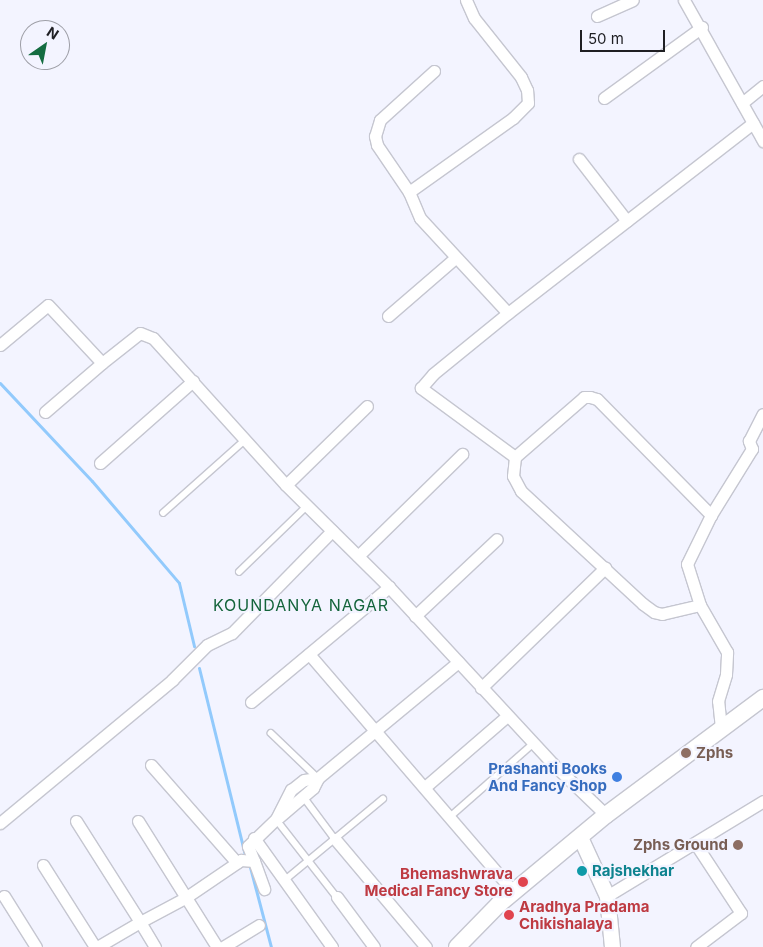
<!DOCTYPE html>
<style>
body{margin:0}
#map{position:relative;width:763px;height:947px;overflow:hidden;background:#f3f4ff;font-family:Inter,sans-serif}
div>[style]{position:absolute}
.stream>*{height:3px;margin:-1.5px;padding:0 1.5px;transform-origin:1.5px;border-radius:1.5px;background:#92cafc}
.roads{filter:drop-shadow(1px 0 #c5c6d0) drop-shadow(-1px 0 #c5c6d0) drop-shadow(0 1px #c5c6d0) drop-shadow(0 -1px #c5c6d0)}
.service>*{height:5.5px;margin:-2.75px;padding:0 2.75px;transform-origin:2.75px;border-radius:2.75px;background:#fff}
.minor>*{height:11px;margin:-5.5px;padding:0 5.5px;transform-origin:5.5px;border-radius:5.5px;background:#fff}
.tertiary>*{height:15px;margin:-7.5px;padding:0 7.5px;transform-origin:7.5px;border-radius:7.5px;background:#fff}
.secondary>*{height:16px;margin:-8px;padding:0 8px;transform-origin:8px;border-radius:8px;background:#fff}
.dots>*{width:14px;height:14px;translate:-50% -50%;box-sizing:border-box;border:2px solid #f3f4ff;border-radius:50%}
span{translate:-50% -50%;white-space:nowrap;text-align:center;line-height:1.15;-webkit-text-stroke:4.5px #f3f4ff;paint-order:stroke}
.education-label{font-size:15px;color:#785e54;font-weight:700}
.left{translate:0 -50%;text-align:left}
.right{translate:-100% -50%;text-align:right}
.shop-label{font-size:15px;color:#366cbe;font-weight:700}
.culture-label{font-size:15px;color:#0d838f;font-weight:700}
.health-label{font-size:15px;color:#be3a42;font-weight:700}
.neighbourhood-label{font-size:16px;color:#14643b;letter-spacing:1px}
.north{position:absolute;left:20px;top:20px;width:50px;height:50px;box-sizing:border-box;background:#f3f4ff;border:1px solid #9e9fa7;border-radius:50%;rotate:33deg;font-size:14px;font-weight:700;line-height:20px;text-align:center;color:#1f1f23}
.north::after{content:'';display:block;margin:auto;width:18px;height:22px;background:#146d41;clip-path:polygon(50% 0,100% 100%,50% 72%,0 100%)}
.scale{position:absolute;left:580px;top:30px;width:85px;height:22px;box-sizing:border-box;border:2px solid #1f1f23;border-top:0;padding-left:6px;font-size:15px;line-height:18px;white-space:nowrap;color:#1f1f23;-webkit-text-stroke:4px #f3f4ff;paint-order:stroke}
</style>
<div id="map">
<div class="stream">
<i style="left:0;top:383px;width:134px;rotate:46.8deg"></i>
<i style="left:92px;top:481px;width:134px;rotate:49.5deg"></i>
<i style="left:179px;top:583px;width:65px;rotate:76.6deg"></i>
<i style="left:199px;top:668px;width:193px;rotate:76.2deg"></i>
<i style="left:250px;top:867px;width:83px;rotate:75.3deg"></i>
</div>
<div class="roads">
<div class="service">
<i style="left:163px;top:513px;width:110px;rotate:-41.7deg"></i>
<i style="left:239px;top:572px;width:95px;rotate:-44.1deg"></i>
<i style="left:271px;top:733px;width:65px;rotate:43.8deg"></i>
<i style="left:303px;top:796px;width:54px;rotate:53.3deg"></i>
<i style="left:451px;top:816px;width:109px;rotate:-41.3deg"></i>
<i style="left:276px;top:819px;width:99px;rotate:52deg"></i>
<i style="left:285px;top:880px;width:127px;rotate:-39.6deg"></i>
</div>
<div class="minor">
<i style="left:684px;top:0;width:162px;rotate:60.7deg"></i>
<i style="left:597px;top:16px;width:39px;rotate:-24deg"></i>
<i style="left:434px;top:71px;width:73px;rotate:137.8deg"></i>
<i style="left:380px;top:120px;width:17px;rotate:107deg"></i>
<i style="left:375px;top:136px;width:9px;rotate:77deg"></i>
<i style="left:377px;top:145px;width:57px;rotate:55.8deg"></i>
<i style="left:409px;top:192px;width:28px;rotate:67deg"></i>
<i style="left:420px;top:218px;width:129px;rotate:47.2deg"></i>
<i style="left:604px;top:98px;width:121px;rotate:-35.9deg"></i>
<i style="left:742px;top:103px;width:27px;rotate:-39deg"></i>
<i style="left:579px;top:159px;width:78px;rotate:52.3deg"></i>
<i style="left:409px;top:192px;width:128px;rotate:-35.4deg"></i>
<i style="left:513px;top:118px;width:21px;rotate:-45deg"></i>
<i style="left:528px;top:103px;width:13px;rotate:-94deg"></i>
<i style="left:527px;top:90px;width:14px;rotate:-115deg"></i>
<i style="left:521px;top:77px;width:75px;rotate:-128.5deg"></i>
<i style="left:474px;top:18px;width:20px;rotate:-114deg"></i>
<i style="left:388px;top:316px;width:87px;rotate:-40.8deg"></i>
<i style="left:0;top:345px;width:62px;rotate:-39.8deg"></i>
<i style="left:48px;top:305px;width:79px;rotate:47deg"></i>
<i style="left:102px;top:363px;width:48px;rotate:-38.3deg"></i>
<i style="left:140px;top:333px;width:14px;rotate:21deg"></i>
<i style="left:153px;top:338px;width:198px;rotate:47.9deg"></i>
<i style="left:286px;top:485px;width:145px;rotate:44.7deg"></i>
<i style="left:389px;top:587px;width:240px;rotate:47.2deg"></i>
<i style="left:552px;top:763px;width:75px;rotate:43.9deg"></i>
<i style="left:45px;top:412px;width:75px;rotate:-40.7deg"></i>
<i style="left:515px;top:457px;width:91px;rotate:-41deg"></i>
<i style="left:584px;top:397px;width:6px"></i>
<i style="left:590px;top:397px;width:7px;rotate:16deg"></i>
<i style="left:597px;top:399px;width:163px;rotate:45.5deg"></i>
<i style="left:100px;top:463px;width:124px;rotate:-41.4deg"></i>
<i style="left:286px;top:485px;width:113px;rotate:-44.3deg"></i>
<i style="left:358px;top:556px;width:146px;rotate:-44.4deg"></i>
<i style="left:700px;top:605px;width:39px;rotate:167deg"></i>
<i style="left:662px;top:614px;width:8px;rotate:-166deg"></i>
<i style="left:654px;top:612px;width:14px;rotate:-144deg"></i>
<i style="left:643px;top:604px;width:166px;rotate:-137.2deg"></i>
<i style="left:521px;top:491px;width:17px;rotate:-118deg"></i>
<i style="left:513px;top:476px;width:19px;rotate:-84deg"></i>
<i style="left:515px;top:457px;width:117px;rotate:-143.7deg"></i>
<i style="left:421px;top:388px;width:18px;rotate:-49deg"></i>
<i style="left:433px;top:374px;width:97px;rotate:-39.1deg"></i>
<i style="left:508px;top:313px;width:310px;rotate:-37.8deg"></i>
<i style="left:415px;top:616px;width:112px;rotate:-43.2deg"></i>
<i style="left:309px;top:654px;width:314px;rotate:49.3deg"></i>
<i style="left:481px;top:688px;width:173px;rotate:-44.1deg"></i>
<i style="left:251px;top:702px;width:180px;rotate:-39.8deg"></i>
<i style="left:721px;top:728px;width:27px;rotate:-96deg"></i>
<i style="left:718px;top:701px;width:28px;rotate:-73deg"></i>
<i style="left:726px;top:674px;width:22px;rotate:-87deg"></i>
<i style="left:727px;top:652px;width:54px;rotate:-119.9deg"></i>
<i style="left:700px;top:605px;width:43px;rotate:-107.6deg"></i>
<i style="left:687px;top:564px;width:55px;rotate:-63.9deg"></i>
<i style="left:711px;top:515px;width:78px;rotate:-58.2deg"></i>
<i style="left:752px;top:449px;width:9px;rotate:-111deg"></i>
<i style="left:749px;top:441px;width:30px;rotate:-63deg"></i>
<i style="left:151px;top:765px;width:130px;rotate:48.7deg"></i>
<i style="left:425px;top:787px;width:108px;rotate:-40.9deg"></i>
<i style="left:279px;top:817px;width:45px;rotate:-40.5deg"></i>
<i style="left:313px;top:788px;width:11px;rotate:-63deg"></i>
<i style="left:76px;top:821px;width:120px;rotate:57.6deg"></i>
<i style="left:140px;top:922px;width:50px;rotate:149.8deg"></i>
<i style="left:138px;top:821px;width:149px;rotate:57.9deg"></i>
<i style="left:0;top:823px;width:224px;rotate:-39.7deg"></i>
<i style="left:172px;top:680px;width:49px;rotate:-45deg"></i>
<i style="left:207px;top:645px;width:28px;rotate:-26deg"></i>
<i style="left:232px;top:633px;width:143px;rotate:-45.6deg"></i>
<i style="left:254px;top:838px;width:134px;rotate:54.4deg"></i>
<i style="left:335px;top:839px;width:141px;rotate:49.9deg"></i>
<i style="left:695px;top:843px;width:84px;rotate:56.7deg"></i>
<i style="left:741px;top:913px;width:56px;rotate:142.9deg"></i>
<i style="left:254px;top:861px;width:30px;rotate:70deg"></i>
<i style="left:43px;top:865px;width:97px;rotate:57.6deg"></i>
<i style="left:4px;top:896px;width:60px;rotate:57.9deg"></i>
<i style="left:607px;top:896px;width:183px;rotate:-31.3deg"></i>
<i style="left:337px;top:897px;width:62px;rotate:53.5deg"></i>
<i style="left:155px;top:947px;width:29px;rotate:-121deg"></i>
<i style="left:140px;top:922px;width:51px;rotate:-28.1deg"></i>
<i style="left:185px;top:898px;width:68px;rotate:-34.2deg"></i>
<i style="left:241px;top:860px;width:13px;rotate:4deg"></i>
<i style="left:254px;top:861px;width:16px;rotate:-112deg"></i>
<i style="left:248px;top:846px;width:39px;rotate:-44deg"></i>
<i style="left:276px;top:819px;width:33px;rotate:-63deg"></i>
<i style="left:291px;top:790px;width:16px;rotate:-38deg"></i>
<i style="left:304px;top:780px;width:14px;rotate:-8deg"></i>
<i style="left:318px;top:778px;width:182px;rotate:-39.6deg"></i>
<i style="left:223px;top:947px;width:42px;rotate:-31.4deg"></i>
</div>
<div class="tertiary">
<i style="left:580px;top:837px;width:65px;rotate:65.4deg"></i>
<i style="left:607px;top:896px;width:51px;rotate:84.4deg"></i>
</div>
<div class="secondary">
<i style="left:457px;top:947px;width:60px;rotate:-45.7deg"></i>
<i style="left:499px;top:904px;width:139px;rotate:-39.8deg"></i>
<i style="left:606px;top:815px;width:196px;rotate:-36.7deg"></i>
</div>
</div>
<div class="dots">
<i style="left:686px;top:753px;background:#8d6e63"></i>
<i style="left:617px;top:777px;background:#3f7fe0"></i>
<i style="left:738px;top:845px;background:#8d6e63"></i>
<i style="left:582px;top:871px;background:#0f9aa8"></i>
<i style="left:523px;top:882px;background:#e0444e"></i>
<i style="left:509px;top:915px;background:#e0444e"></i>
</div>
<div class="education-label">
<span class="left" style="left:696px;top:753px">Zphs</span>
<span class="right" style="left:728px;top:845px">Zphs Ground</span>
</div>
<div class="shop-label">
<span class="right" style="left:607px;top:777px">Prashanti Books<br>And Fancy Shop</span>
</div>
<div class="culture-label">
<span class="left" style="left:592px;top:871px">Rajshekhar</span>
</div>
<div class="health-label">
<span class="right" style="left:513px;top:882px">Bhemashwrava<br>Medical Fancy Store</span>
<span class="left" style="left:519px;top:915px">Aradhya Pradama<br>Chikishalaya</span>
</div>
<div class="neighbourhood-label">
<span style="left:301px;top:605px">KOUNDANYA NAGAR</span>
</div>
<div class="north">N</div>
<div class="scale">50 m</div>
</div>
